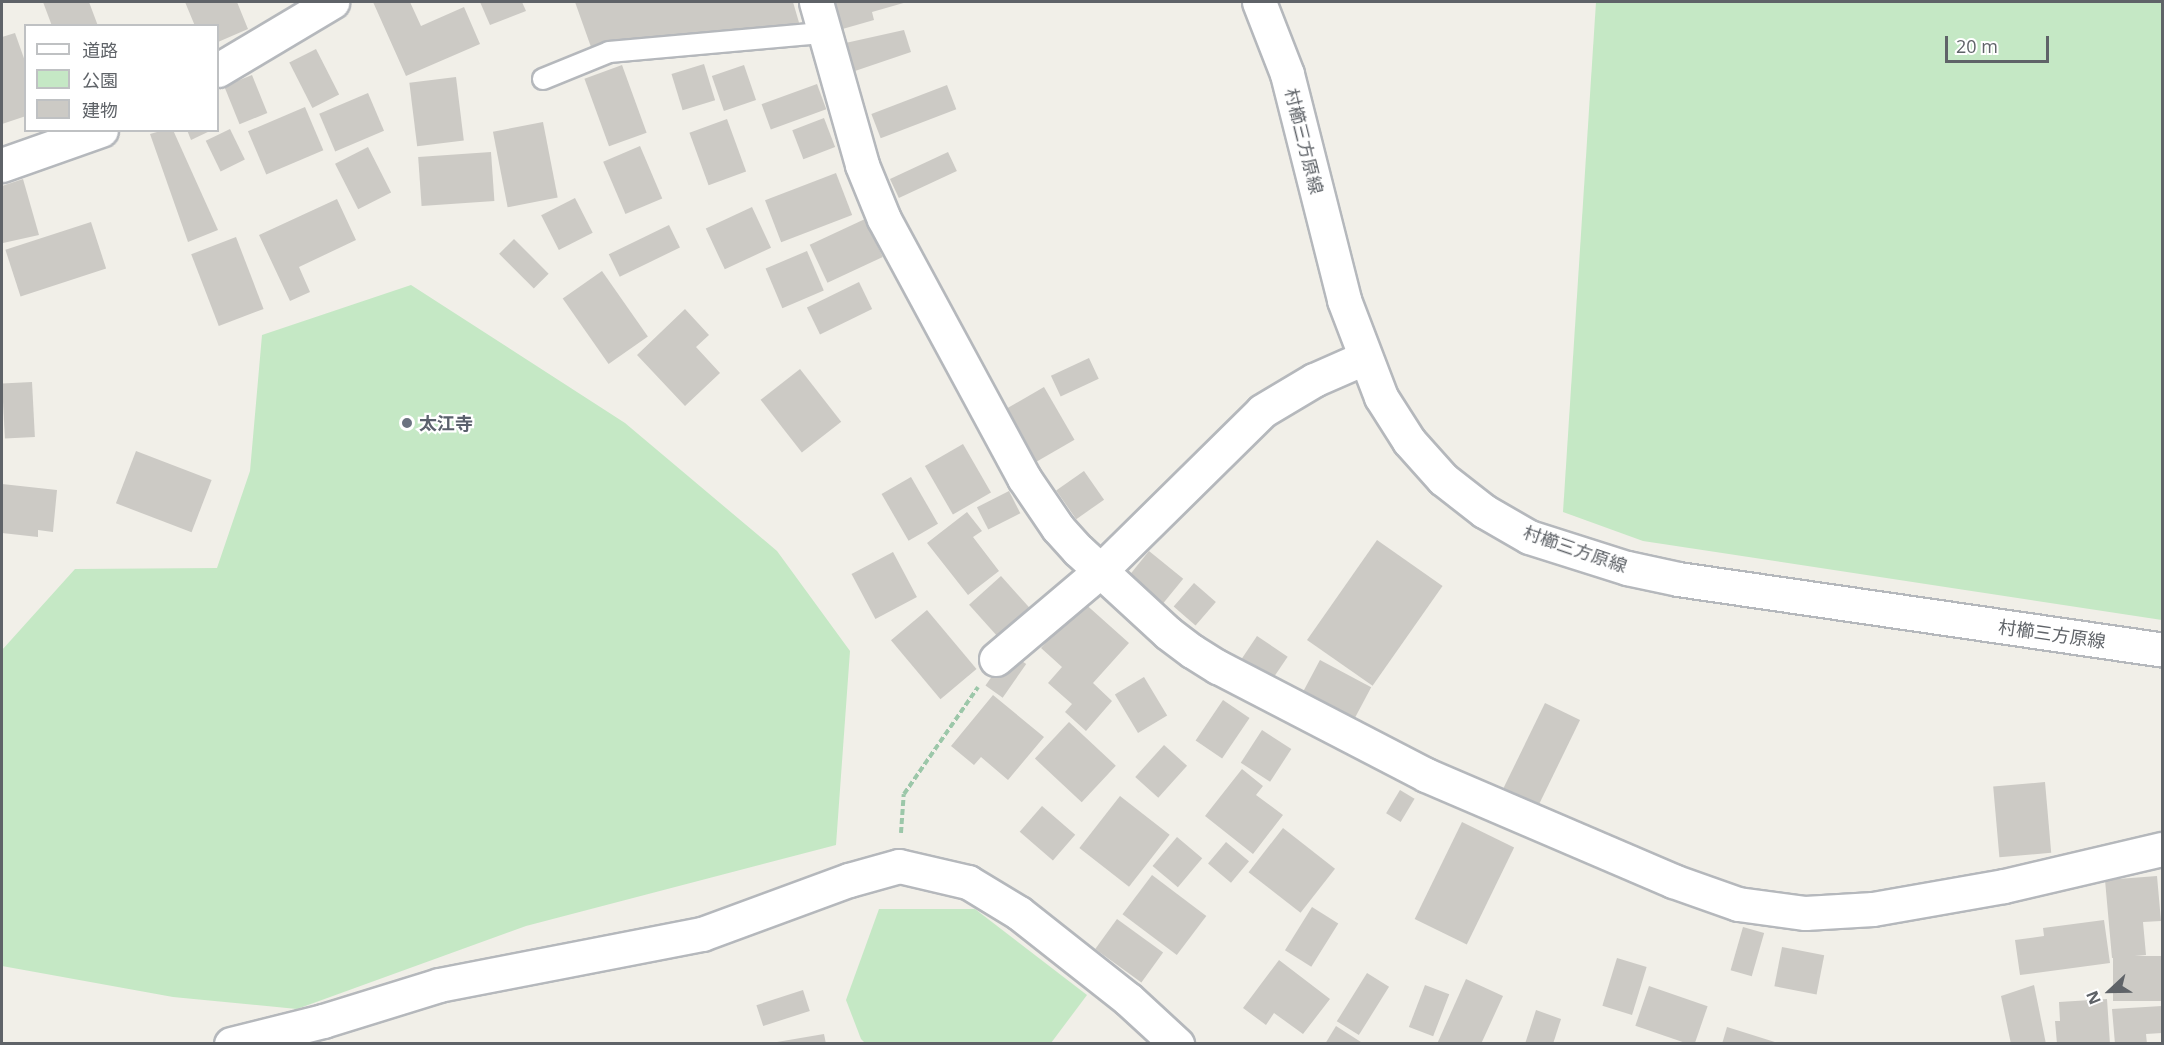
<!DOCTYPE html>
<meta charset="utf-8">
<style>
body{margin:0}
#map{position:relative;width:2164px;height:1045px;overflow:hidden;background:#f1efe8;font-family:"Open Sans","Noto Sans JP",sans-serif}
div>[style]{position:absolute}
.green>*{inset:0;background:#c5e8c5}
.building>*{inset:0;background:#cccac5;transform-origin:0 0}
.path>*{height:4px;margin-top:-2px;transform-origin:0;background:repeating-linear-gradient(90deg,#9cc7a9 0 6px,transparent 0 9px)}
.roads{filter:drop-shadow(2px 0 #b5b8bc) drop-shadow(-2px 0 #b5b8bc) drop-shadow(0 2px #b5b8bc) drop-shadow(0 -2px #b5b8bc)}
.lane>*{height:20px;margin:-10px;padding:0 10px;transform-origin:10px;border-radius:10px;background:#fff}
.street>*{height:33px;margin:-16.5px;padding:0 16.5px;transform-origin:16.5px;border-radius:16.5px;background:#fff}
.secondary>*{height:33px;margin:-16.5px;padding:0 16.5px;transform-origin:16.5px;border-radius:16.5px;background:#fff}
.dots>*{width:16px;height:16px;translate:-50% -50%;box-sizing:border-box;border:3px solid #fff;border-radius:50%}
span{translate:-50% -50%;white-space:nowrap;text-align:center;line-height:1.15;-webkit-text-stroke:4.5px #fff;paint-order:stroke}
.street-label{font-size:18px;color:#5f6368}
.worship-label{font-size:18px;color:#5b616d;font-weight:700}
.left{translate:0 -50%;text-align:left}
.frame{position:absolute;inset:0;border:3px solid #5f6368;pointer-events:none}
.legend{position:absolute;left:24px;top:24px;width:195px;height:108px;box-sizing:border-box;background:#fff;border:2px solid #bfc1c3;margin:0;padding:8px 10px;list-style:none;font-size:18px;color:#5f6368}
.legend li{display:flex;align-items:center;gap:12px;height:30px}
.legend b{width:30px;border:2px solid #bfc1c3}
.north{position:absolute;left:2080px;top:961px;width:60px;height:60px;-webkit-text-stroke:4px #fff;paint-order:stroke;rotate:248deg;font-size:16px;font-weight:700;line-height:24px;text-align:center;color:#5f6368}
.north::after{content:'';display:block;margin:auto;width:21px;height:27px;background:#5f6368;clip-path:polygon(50% 0,100% 100%,50% 72%,0 100%)}
.scale{position:absolute;left:1945px;top:36px;width:104px;height:27px;box-sizing:border-box;border:3px solid #5f6368;border-top:0;padding-left:8px;font-size:18px;line-height:21px;white-space:nowrap;color:#5f6368;-webkit-text-stroke:4px #fff;paint-order:stroke}
</style>
<div id="map">
<div class="green">
<i style="clip-path:polygon(1596px 2px,2162px 2px,2162px 620px,1643px 541px,1563px 512px)"></i>
<i style="clip-path:polygon(411px 285px,625px 423px,777px 551px,850px 651px,836px 845px,526px 926px,297px 1009px,173px 997px,2px 966px,2px 650px,75px 569px,217px 568px,250px 471px,262px 335px)"></i>
<i style="clip-path:polygon(879px 909px,975px 909px,1087px 995px,1051px 1043px,865px 1043px,861px 1039px,846px 1000px)"></i>
</div>
<div class="building">
<i style="clip-path:polygon(43px 2px,89px 2px,98px 26px,52px 26px)"></i>
<i style="clip-path:polygon(185px 2px,237px 2px,248px 29px,218px 42px,218px 26px,195px 26px)"></i>
<i style="clip-path:polygon(373px 2px,410px 2px,421px 26px,464px 7px,480px 44px,406px 76px)"></i>
<i style="clip-path:polygon(480px 2px,522px 2px,526px 11px,490px 25px)"></i>
<i style="clip-path:polygon(575px 2px,793px 2px,800px 26px,591px 47px)"></i>
<i style="clip-path:polygon(831px 2px,907px 2px,872px 12px,874px 20px,839px 30px)"></i>
<i style="clip-path:polygon(904px 30px,911px 52px,852px 72px,841px 44px)"></i>
<i style="clip-path:polygon(15px 33px,26px 64px,26px 116px,2px 124px,2px 37px)"></i>
<i style="left:316px;top:49px;width:51px;height:30px;rotate:63deg"></i>
<i style="left:704px;top:64px;width:38px;height:34px;rotate:73deg"></i>
<i style="left:622px;top:65px;width:72px;height:40px;rotate:70deg"></i>
<i style="left:744px;top:65px;width:37px;height:34px;rotate:71deg"></i>
<i style="left:252px;top:75px;width:41px;height:30px;rotate:68deg"></i>
<i style="left:456px;top:77px;width:64px;height:47px;rotate:83deg"></i>
<i style="left:817px;top:84px;width:27px;height:59px;rotate:70deg"></i>
<i style="left:947px;top:85px;width:26px;height:81px;rotate:69deg"></i>
<i style="left:368px;top:93px;width:41px;height:53px;rotate:67deg"></i>
<i style="left:305px;top:107px;width:47px;height:62px;rotate:67deg"></i>
<i style="left:824px;top:118px;width:31px;height:34px;rotate:69deg"></i>
<i style="left:727px;top:119px;width:56px;height:40px;rotate:70deg"></i>
<i style="left:543px;top:122px;width:77px;height:51px;rotate:79deg"></i>
<i style="left:230px;top:129px;width:34px;height:27px;rotate:64deg"></i>
<i style="clip-path:polygon(164px 130px,173px 130px,218px 230px,188px 242px,150px 134px)"></i>
<i style="clip-path:polygon(187px 130px,212px 130px,191px 140px)"></i>
<i style="left:640px;top:146px;width:57px;height:40px;rotate:67deg"></i>
<i style="left:368px;top:147px;width:51px;height:37px;rotate:63deg"></i>
<i style="left:491px;top:152px;width:49px;height:73px;rotate:86deg"></i>
<i style="left:948px;top:152px;width:21px;height:64px;rotate:65deg"></i>
<i style="left:836px;top:173px;width:45px;height:76px;rotate:69deg"></i>
<i style="clip-path:polygon(23px 179px,39px 235px,3px 243px,2px 186px)"></i>
<i style="left:575px;top:198px;width:39px;height:38px;rotate:63deg"></i>
<i style="clip-path:polygon(337px 199px,356px 240px,299px 267px,310px 292px,290px 301px,259px 235px)"></i>
<i style="left:752px;top:207px;width:45px;height:51px;rotate:65deg"></i>
<i style="left:865px;top:219px;width:42px;height:61px;rotate:65deg"></i>
<i style="left:91px;top:222px;width:49px;height:90px;rotate:72deg"></i>
<i style="left:669px;top:225px;width:25px;height:67px;rotate:64deg"></i>
<i style="left:236px;top:237px;width:77px;height:48px;rotate:69deg"></i>
<i style="left:514px;top:239px;width:49px;height:21px;rotate:45deg"></i>
<i style="left:807px;top:251px;width:43px;height:45px;rotate:67deg"></i>
<i style="left:602px;top:271px;width:80px;height:48px;rotate:55deg"></i>
<i style="left:859px;top:282px;width:30px;height:58px;rotate:64deg"></i>
<i style="clip-path:polygon(685px 309px,709px 335px,696px 347px,720px 373px,685px 406px,637px 355px)"></i>
<i style="left:1089px;top:358px;width:23px;height:42px;rotate:65deg"></i>
<i style="left:800px;top:369px;width:67px;height:50px;rotate:52deg"></i>
<i style="left:32px;top:382px;width:55px;height:30px;rotate:87deg"></i>
<i style="left:1044px;top:387px;width:61px;height:44px;rotate:60deg"></i>
<i style="left:963px;top:444px;width:56px;height:44px;rotate:60deg"></i>
<i style="left:136px;top:451px;width:81px;height:56px;rotate:21deg"></i>
<i style="left:1084px;top:471px;width:35px;height:34px;rotate:55deg"></i>
<i style="left:911px;top:477px;width:54px;height:34px;rotate:60deg"></i>
<i style="clip-path:polygon(2px 484px,57px 490px,53px 532px,38px 530px,38px 537px,2px 533px)"></i>
<i style="left:1009px;top:491px;width:25px;height:36px;rotate:63deg"></i>
<i style="clip-path:polygon(967px 512px,982px 531px,973px 537px,999px 571px,968px 595px,927px 543px)"></i>
<i style="left:1377px;top:540px;width:80px;height:122px;rotate:35deg"></i>
<i style="left:1149px;top:551px;width:44px;height:33px;rotate:39deg"></i>
<i style="left:893px;top:552px;width:51px;height:47px;rotate:62deg"></i>
<i style="left:1001px;top:576px;width:48px;height:43px;rotate:48deg"></i>
<i style="left:1194px;top:583px;width:29px;height:31px;rotate:41deg"></i>
<i style="clip-path:polygon(1082px 601px,1129px 643px,1093px 683px,1112px 701px,1086px 731px,1065px 712px,1072px 704px,1048px 683px,1062px 667px,1041px 648px)"></i>
<i style="left:927px;top:610px;width:77px;height:47px;rotate:50deg"></i>
<i style="left:1257px;top:636px;width:37px;height:27px;rotate:34deg"></i>
<i style="left:1009px;top:652px;width:21px;height:41px;rotate:35deg"></i>
<i style="left:1320px;top:660px;width:58px;height:40px;rotate:28deg"></i>
<i style="left:1144px;top:677px;width:45px;height:34px;rotate:59deg"></i>
<i style="clip-path:polygon(993px 695px,1044px 737px,1008px 780px,981px 757px,974px 765px,951px 746px)"></i>
<i style="left:1223px;top:700px;width:32px;height:49px;rotate:34deg"></i>
<i style="left:1545px;top:703px;width:39px;height:98px;rotate:26deg"></i>
<i style="left:1069px;top:722px;width:64px;height:50px;rotate:43deg"></i>
<i style="left:1262px;top:730px;width:35px;height:39px;rotate:33deg"></i>
<i style="left:1164px;top:745px;width:31px;height:43px;rotate:42deg"></i>
<i style="clip-path:polygon(1242px 769px,1263px 786px,1256px 795px,1283px 815px,1253px 854px,1205px 816px)"></i>
<i style="left:2045px;top:782px;width:71px;height:52px;rotate:85deg"></i>
<i style="left:1400px;top:790px;width:17px;height:27px;rotate:31deg"></i>
<i style="left:1120px;top:796px;width:63px;height:66px;rotate:38deg"></i>
<i style="left:1042px;top:806px;width:44px;height:34px;rotate:41deg"></i>
<i style="left:1462px;top:822px;width:58px;height:108px;rotate:26deg"></i>
<i style="left:1283px;top:828px;width:66px;height:56px;rotate:38deg"></i>
<i style="left:1177px;top:837px;width:33px;height:38px;rotate:40deg"></i>
<i style="left:1226px;top:842px;width:30px;height:28px;rotate:40deg"></i>
<i style="left:1152px;top:875px;width:68px;height:49px;rotate:37deg"></i>
<i style="clip-path:polygon(2157px 876px,2161px 921px,2143px 922px,2146px 955px,2112px 958px,2105px 880px)"></i>
<i style="left:1312px;top:907px;width:31px;height:51px;rotate:32deg"></i>
<i style="left:1117px;top:919px;width:57px;height:37px;rotate:36deg"></i>
<i style="clip-path:polygon(2104px 920px,2110px 963px,2020px 975px,2015px 940px,2044px 936px,2043px 928px)"></i>
<i style="left:1743px;top:927px;width:22px;height:45px;rotate:16deg"></i>
<i style="left:1782px;top:947px;width:43px;height:40px;rotate:11deg"></i>
<i style="left:2162px;top:956px;width:45px;height:49px;rotate:90deg"></i>
<i style="left:1617px;top:958px;width:31px;height:50px;rotate:17deg"></i>
<i style="clip-path:polygon(1279px 960px,1330px 999px,1303px 1034px,1274px 1013px,1266px 1025px,1243px 1008px)"></i>
<i style="left:1367px;top:973px;width:26px;height:57px;rotate:32deg"></i>
<i style="clip-path:polygon(1466px 979px,1503px 996px,1481px 1044px,1437px 1044px)"></i>
<i style="left:1425px;top:985px;width:26px;height:45px;rotate:21deg"></i>
<i style="clip-path:polygon(2034px 985px,2046px 1044px,2011px 1044px,2001px 996px)"></i>
<i style="left:1649px;top:986px;width:62px;height:42px;rotate:19deg"></i>
<i style="left:803px;top:990px;width:22px;height:49px;rotate:72deg"></i>
<i style="clip-path:polygon(2107px 999px,2110px 1044px,2057px 1044px,2055px 1021px,2060px 1021px,2059px 1002px)"></i>
<i style="clip-path:polygon(2162px 1006px,2162px 1033px,2146px 1034px,2147px 1044px,2115px 1044px,2112px 1009px)"></i>
<i style="clip-path:polygon(1536px 1010px,1561px 1019px,1553px 1044px,1525px 1044px)"></i>
<i style="clip-path:polygon(1336px 1026px,1364px 1044px,1325px 1044px)"></i>
<i style="clip-path:polygon(1727px 1027px,1778px 1043px,1778px 1044px,1722px 1044px)"></i>
<i style="clip-path:polygon(824px 1034px,826px 1044px,777px 1044px,777px 1042px)"></i>
</div>
<div class="path">
<i style="left:901px;top:833px;width:39px;rotate:-86deg"></i>
<i style="left:904px;top:794px;width:130px;rotate:-55.3deg"></i>
</div>
<div class="roads">
<div class="lane">
<i style="left:543px;top:79px;width:71px;rotate:-22.2deg"></i>
<i style="left:609px;top:52px;width:216px;rotate:-5.1deg"></i>
</div>
<div class="street">
<i style="left:816px;top:2px;width:169px;rotate:74.2deg"></i>
<i style="left:862px;top:165px;width:58px;rotate:67.8deg"></i>
<i style="left:884px;top:219px;width:294px;rotate:61.6deg"></i>
<i style="left:1024px;top:478px;width:60px;rotate:55.8deg"></i>
<i style="left:1058px;top:528px;width:30px;rotate:48deg"></i>
<i style="left:1078px;top:550px;width:122px;rotate:42.7deg"></i>
<i style="left:1168px;top:633px;width:30px;rotate:37deg"></i>
<i style="left:1192px;top:651px;width:31px;rotate:32deg"></i>
<i style="left:1218px;top:667px;width:234px;rotate:27.4deg"></i>
<i style="left:1426px;top:775px;width:269px;rotate:23.2deg"></i>
<i style="left:1673px;top:881px;width:69px;rotate:19.5deg"></i>
<i style="left:1738px;top:904px;width:68px;rotate:7.7deg"></i>
<i style="left:1805px;top:913px;width:68px;rotate:-3.4deg"></i>
<i style="left:1873px;top:909px;width:133px;rotate:-10deg"></i>
<i style="left:2004px;top:886px;width:162px;rotate:-13.2deg"></i>
<i style="left:996px;top:659px;width:135px;rotate:-40.2deg"></i>
<i style="left:1099px;top:572px;width:229px;rotate:-44.6deg"></i>
<i style="left:1262px;top:411px;width:61px;rotate:-30.8deg"></i>
<i style="left:1314px;top:380px;width:55px;rotate:-23.7deg"></i>
<i style="left:231px;top:1044px;width:95px;rotate:-14deg"></i>
<i style="left:323px;top:1021px;width:121px;rotate:-17.2deg"></i>
<i style="left:439px;top:985px;width:268px;rotate:-11deg"></i>
<i style="left:702px;top:934px;width:157px;rotate:-20.2deg"></i>
<i style="left:849px;top:880px;width:52px;rotate:-15.6deg"></i>
<i style="left:899px;top:866px;width:71px;rotate:13.1deg"></i>
<i style="left:968px;top:882px;width:60px;rotate:31.3deg"></i>
<i style="left:1019px;top:913px;width:139px;rotate:38.3deg"></i>
<i style="left:1128px;top:999px;width:67px;rotate:42.6deg"></i>
</div>
<div class="secondary">
<i style="left:1259px;top:2px;width:77px;rotate:68.7deg"></i>
<i style="left:1287px;top:74px;width:233px;rotate:75.8deg"></i>
<i style="left:1344px;top:300px;width:104px;rotate:69.1deg"></i>
<i style="left:1381px;top:397px;width:52px;rotate:57.5deg"></i>
<i style="left:1409px;top:441px;width:51px;rotate:48.2deg"></i>
<i style="left:1443px;top:479px;width:52px;rotate:38deg"></i>
<i style="left:1484px;top:511px;width:52px;rotate:30deg"></i>
<i style="left:1529px;top:537px;width:103px;rotate:17.6deg"></i>
<i style="left:1627px;top:568px;width:52px;rotate:12.2deg"></i>
<i style="left:1678px;top:579px;width:489px;rotate:8.3deg"></i>
<i style="left:218px;top:70px;width:133px;rotate:-30.8deg"></i>
<i style="left:2px;top:165px;width:105px;rotate:-19.5deg"></i>
</div>
</div>
<div class="dots">
<i style="left:407px;top:423px;background:#6b7280"></i>
</div>
<div class="street-label">
<span style="left:1304px;top:141px;rotate:76deg">村櫛三方原線</span>
<span style="left:1575px;top:549px;rotate:19deg">村櫛三方原線</span>
<span style="left:2052px;top:634px;rotate:8deg">村櫛三方原線</span>
</div>
<div class="worship-label">
<span class="left" style="left:419px;top:423px">太江寺</span>
</div>
<div class="frame"></div>
<ul class="legend">
<li><b style="height:8px;background:#fff"></b>道路</li>
<li><b style="height:16px;background:#c5e8c5"></b>公園</li>
<li><b style="height:16px;background:#cccac5"></b>建物</li>
</ul>
<div class="north">N</div>
<div class="scale">20 m</div>
</div>
